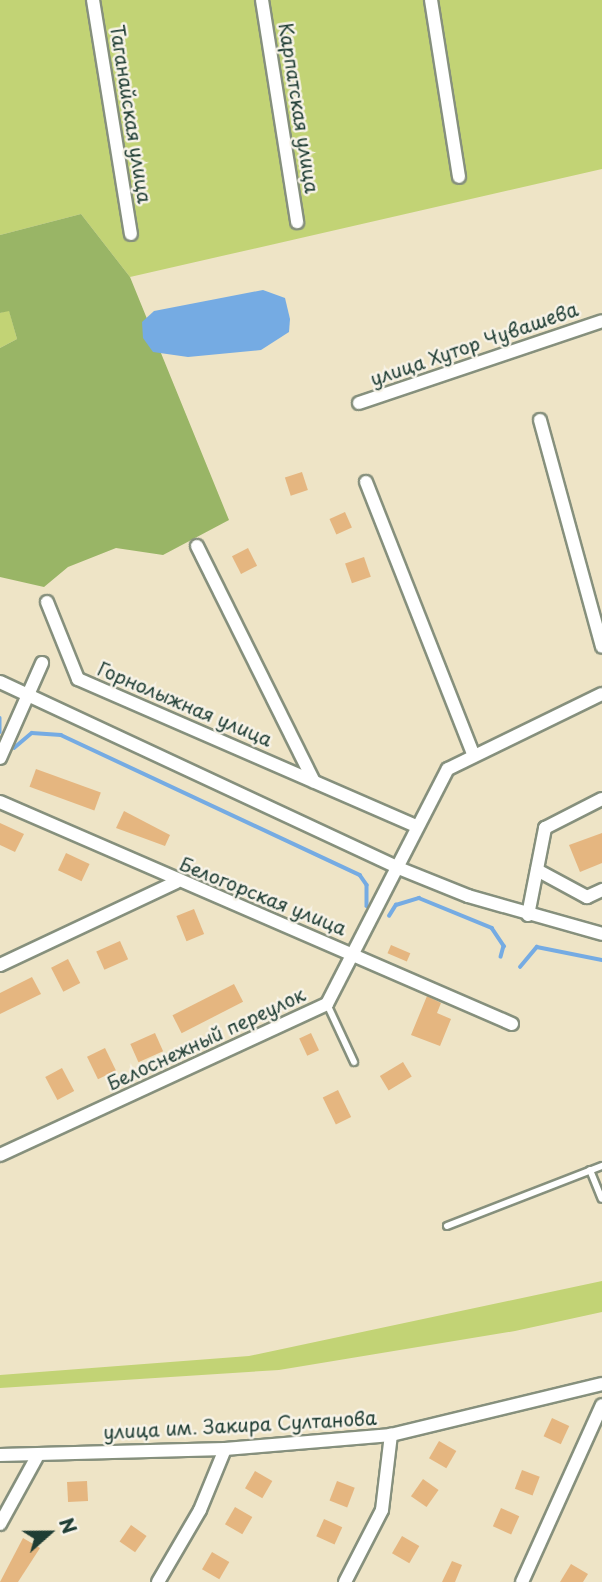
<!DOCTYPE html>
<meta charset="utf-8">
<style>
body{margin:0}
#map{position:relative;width:602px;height:1582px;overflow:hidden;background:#eee4c6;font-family:"Playpen Sans",sans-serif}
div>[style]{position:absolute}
.green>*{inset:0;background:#c2d375}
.forest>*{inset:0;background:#99b566}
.water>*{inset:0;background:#75abe3}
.stream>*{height:3.5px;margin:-1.75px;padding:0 1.75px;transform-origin:1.75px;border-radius:1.75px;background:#75abe3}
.building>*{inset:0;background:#e5b680;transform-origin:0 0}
.roads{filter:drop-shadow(2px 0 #86907d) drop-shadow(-2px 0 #86907d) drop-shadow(0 2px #86907d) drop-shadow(0 -2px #86907d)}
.service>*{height:6px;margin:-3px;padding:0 3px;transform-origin:3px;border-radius:3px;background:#fff}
.minor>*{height:12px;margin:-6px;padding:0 6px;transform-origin:6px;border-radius:6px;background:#fff}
span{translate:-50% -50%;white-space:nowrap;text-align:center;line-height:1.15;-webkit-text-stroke:5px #f7f3e8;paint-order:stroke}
.street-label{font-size:19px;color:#1f3d34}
.north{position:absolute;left:14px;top:1498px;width:70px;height:70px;-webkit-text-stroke:5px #f7f3e8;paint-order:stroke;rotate:69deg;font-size:19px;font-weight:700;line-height:28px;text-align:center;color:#1f3d34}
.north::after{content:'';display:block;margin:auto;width:24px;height:32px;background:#1f3d34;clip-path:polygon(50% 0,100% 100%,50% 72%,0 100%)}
</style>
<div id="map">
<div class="green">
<i style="clip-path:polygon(0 0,602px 0,602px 169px,130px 277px,81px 214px,0 235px)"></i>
<i style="clip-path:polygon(9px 310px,17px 339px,0 348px,0 313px)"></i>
<i style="clip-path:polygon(602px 1281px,602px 1312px,515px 1331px,279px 1370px,0 1388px,0 1375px,249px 1356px)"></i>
</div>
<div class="forest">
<i style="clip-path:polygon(81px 214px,130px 277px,229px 520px,163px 555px,116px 548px,68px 567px,44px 587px,0 577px,0 348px,17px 339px,9px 311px,0 313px,0 235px)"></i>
</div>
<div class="water">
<i style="clip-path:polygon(263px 290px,285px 298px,290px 319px,289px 332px,261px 350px,188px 357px,153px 352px,143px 338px,142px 322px,154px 311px)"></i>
</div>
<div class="stream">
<i style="left:0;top:718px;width:14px;rotate:90deg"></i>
<i style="left:14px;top:748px;width:23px;rotate:-40deg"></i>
<i style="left:32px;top:733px;width:29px;rotate:4deg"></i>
<i style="left:61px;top:735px;width:330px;rotate:25.1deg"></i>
<i style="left:360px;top:875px;width:12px;rotate:55deg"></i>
<i style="left:367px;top:885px;width:21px;rotate:90deg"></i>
<i style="left:389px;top:916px;width:13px;rotate:-58deg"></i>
<i style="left:396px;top:905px;width:24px;rotate:-17deg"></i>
<i style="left:419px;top:898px;width:79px;rotate:22.3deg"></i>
<i style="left:492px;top:928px;width:22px;rotate:56deg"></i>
<i style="left:504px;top:946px;width:11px;rotate:105deg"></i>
<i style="left:520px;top:967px;width:26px;rotate:-50deg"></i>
<i style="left:537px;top:947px;width:66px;rotate:11.3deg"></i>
</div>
<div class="building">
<i style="left:302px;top:472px;width:19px;height:18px;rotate:72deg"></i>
<i style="left:345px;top:512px;width:17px;height:17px;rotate:66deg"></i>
<i style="left:248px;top:548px;width:20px;height:18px;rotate:63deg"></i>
<i style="left:364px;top:557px;width:21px;height:20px;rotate:71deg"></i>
<i style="left:36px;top:769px;width:69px;height:19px;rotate:20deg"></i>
<i style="clip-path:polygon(124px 811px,170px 835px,165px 846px,116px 828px)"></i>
<i style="clip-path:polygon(0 823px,24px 834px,15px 852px,0 845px)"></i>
<i style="clip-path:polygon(602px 833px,602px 863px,580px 872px,569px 845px)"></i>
<i style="left:66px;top:853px;width:26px;height:19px;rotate:25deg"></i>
<i style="left:194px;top:909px;width:27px;height:19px;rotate:68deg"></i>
<i style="left:120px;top:941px;width:20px;height:26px;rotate:66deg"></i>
<i style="left:391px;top:945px;width:21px;height:9px;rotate:23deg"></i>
<i style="left:68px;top:959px;width:27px;height:19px;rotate:63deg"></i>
<i style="clip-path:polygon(32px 977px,41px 994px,0 1014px,0 993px)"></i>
<i style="left:234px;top:984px;width:20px;height:69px;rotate:63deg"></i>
<i style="clip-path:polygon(427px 996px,441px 1003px,437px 1013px,451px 1019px,440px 1046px,411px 1035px)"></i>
<i style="left:155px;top:1033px;width:20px;height:27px;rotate:66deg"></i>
<i style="left:311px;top:1033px;width:19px;height:13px;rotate:65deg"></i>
<i style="left:105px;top:1048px;width:25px;height:20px;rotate:64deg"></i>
<i style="left:403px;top:1062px;width:17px;height:27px;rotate:59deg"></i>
<i style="left:62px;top:1068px;width:26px;height:19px;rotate:62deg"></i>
<i style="left:338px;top:1090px;width:30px;height:17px;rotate:64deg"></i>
<i style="left:552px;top:1418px;width:19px;height:20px;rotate:25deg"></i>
<i style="left:439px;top:1441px;width:20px;height:20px;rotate:30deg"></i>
<i style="left:522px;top:1470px;width:19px;height:20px;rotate:21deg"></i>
<i style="left:255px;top:1471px;width:20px;height:20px;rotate:30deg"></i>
<i style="left:423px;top:1479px;width:19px;height:21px;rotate:35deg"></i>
<i style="left:87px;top:1481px;width:20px;height:20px;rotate:87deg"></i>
<i style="left:337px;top:1481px;width:19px;height:21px;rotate:21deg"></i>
<i style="left:235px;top:1507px;width:20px;height:20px;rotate:30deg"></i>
<i style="left:501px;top:1508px;width:20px;height:20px;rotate:24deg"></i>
<i style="left:324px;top:1519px;width:20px;height:19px;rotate:24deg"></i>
<i style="left:131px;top:1525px;width:19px;height:20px;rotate:35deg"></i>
<i style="left:402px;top:1536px;width:20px;height:20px;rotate:30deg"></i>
<i style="clip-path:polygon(23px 1538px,40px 1548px,18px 1582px,0 1582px)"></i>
<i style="left:212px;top:1552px;width:20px;height:20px;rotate:30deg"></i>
<i style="clip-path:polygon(452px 1561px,462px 1565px,455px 1582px,442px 1582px)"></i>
<i style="clip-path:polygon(571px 1564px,588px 1574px,583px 1582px,560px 1582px)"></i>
</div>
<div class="roads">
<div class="service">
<i style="left:327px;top:1004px;width:64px;rotate:65deg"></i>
<i style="left:590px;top:1170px;width:31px;rotate:68deg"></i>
<i style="left:447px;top:1226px;width:166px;rotate:-21.2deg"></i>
</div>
<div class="minor">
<i style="left:93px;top:0;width:237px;rotate:80.8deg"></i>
<i style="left:262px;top:0;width:225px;rotate:81deg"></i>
<i style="left:431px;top:0;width:179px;rotate:81deg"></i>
<i style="left:359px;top:403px;width:256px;rotate:-18.6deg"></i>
<i style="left:540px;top:420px;width:235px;rotate:74.7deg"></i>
<i style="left:366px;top:482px;width:292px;rotate:68.5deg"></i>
<i style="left:197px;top:546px;width:263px;rotate:63.6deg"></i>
<i style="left:47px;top:602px;width:83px;rotate:68.1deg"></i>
<i style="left:78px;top:679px;width:366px;rotate:23.5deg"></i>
<i style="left:0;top:682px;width:437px;rotate:25deg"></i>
<i style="left:396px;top:867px;width:78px;rotate:21.9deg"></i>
<i style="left:468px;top:896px;width:139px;rotate:15.8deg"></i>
<i style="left:0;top:758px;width:104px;rotate:-66.1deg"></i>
<i style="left:0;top:802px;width:558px;rotate:23.44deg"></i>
<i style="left:537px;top:870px;width:57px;rotate:28.4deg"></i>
<i style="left:587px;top:897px;width:17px;rotate:-25deg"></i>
<i style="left:528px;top:915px;width:89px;rotate:-78.9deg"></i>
<i style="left:545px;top:828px;width:64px;rotate:-27deg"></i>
<i style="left:0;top:965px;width:195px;rotate:-25.2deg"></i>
<i style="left:0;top:1155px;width:360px;rotate:-24.8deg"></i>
<i style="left:327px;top:1004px;width:264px;rotate:-62.8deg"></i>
<i style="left:448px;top:769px;width:171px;rotate:-26deg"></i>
<i style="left:0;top:1455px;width:225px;rotate:-1.5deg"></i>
<i style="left:225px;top:1449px;width:167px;rotate:-4.8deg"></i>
<i style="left:391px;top:1435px;width:217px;rotate:-13.6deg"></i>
<i style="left:0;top:1524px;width:79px;rotate:-61.2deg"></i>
<i style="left:158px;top:1582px;width:83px;rotate:-59.7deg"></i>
<i style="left:200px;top:1510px;width:66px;rotate:-67.7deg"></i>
<i style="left:345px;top:1582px;width:81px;rotate:-62.8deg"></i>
<i style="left:382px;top:1510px;width:76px;rotate:-83.2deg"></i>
<i style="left:522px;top:1582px;width:194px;rotate:-65.7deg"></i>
</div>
</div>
<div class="street-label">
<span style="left:299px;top:108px;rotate:81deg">Карпатская улица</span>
<span style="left:131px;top:114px;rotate:81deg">Таганайская улица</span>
<span style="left:474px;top:344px;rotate:-19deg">улица Хутор Чувашева</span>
<span style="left:185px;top:704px;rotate:23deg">Горнолыжная улица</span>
<span style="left:263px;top:896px;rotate:22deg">Белогорская улица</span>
<span style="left:206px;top:1039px;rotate:-25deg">Белоснежный переулок</span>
<span style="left:240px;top:1425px;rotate:-3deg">улица им. Закира Султанова</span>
</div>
<div class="north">N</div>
</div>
